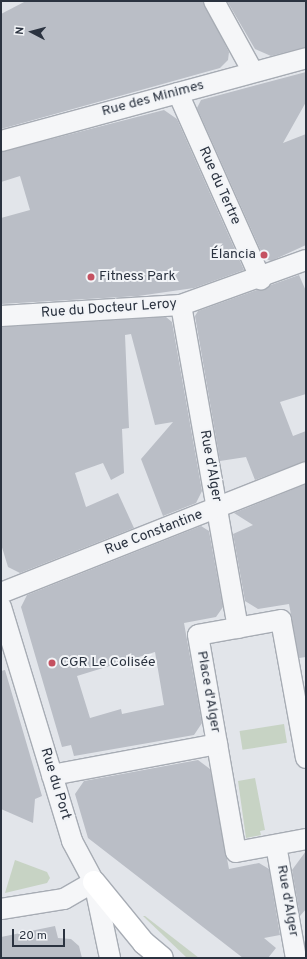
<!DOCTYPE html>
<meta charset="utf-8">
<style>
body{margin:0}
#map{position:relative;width:307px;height:959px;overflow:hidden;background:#e2e5ea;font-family:Overpass,sans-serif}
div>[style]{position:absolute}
.green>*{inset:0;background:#c7d3c4;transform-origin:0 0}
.building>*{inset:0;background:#babec6}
.roads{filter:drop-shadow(1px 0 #a7acb4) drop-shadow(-1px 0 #a7acb4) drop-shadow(0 1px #a7acb4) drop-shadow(0 -1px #a7acb4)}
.minor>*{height:20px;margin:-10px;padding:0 10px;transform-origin:10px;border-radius:10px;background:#f5f6f8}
.major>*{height:22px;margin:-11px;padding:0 11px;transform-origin:11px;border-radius:11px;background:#fff}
.dots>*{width:11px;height:11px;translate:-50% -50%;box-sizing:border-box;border:2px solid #f2f4f7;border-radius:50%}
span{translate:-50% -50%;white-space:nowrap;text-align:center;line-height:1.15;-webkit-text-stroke:4px #f2f4f7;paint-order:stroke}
.street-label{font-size:14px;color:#2b3340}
.poi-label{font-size:14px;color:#2b3340}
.right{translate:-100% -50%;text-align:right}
.left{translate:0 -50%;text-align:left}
.frame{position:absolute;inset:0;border:2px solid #2b3340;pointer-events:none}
.north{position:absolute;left:12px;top:12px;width:40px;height:40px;-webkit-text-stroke:3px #f2f4f7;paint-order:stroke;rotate:276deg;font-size:11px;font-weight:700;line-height:16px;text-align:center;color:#2b3340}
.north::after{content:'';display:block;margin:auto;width:14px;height:18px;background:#2b3340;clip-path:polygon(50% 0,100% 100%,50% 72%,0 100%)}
.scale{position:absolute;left:12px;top:929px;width:53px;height:18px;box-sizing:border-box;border:2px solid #2b3340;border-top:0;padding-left:5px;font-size:12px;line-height:14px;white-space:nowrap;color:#2b3340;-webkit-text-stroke:3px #f2f4f7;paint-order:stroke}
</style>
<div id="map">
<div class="green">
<i style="left:284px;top:724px;width:19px;height:45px;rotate:81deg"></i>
<i style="clip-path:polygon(255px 778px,265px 830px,260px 831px,261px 835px,246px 838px,238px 781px)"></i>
<i style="clip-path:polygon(15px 860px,47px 872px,50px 878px,47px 883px,5px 893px)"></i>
<i style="clip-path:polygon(143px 916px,145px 916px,199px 958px,187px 958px)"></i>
</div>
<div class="building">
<i style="clip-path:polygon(26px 1px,203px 1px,229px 52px,228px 60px,220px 68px,1px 129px,1px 14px)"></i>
<i style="clip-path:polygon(227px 1px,306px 1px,306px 47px,271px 56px,255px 49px)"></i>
<i style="clip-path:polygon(306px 72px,306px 102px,283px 143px,306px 134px,306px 245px,271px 261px,264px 258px,197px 108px,201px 100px)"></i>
<i style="clip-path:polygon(164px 110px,177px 119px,244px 270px,194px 288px,138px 296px,1px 304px,1px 218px,30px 210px,20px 176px,1px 182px,1px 152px)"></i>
<i style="clip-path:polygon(299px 275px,306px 291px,306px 394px,280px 402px,293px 436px,306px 431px,306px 461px,255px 480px,246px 457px,220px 461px,195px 316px,198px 311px)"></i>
<i style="clip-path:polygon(166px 317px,172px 322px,202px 491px,196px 503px,163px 516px,141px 459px,173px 422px,155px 425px,131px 334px,125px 335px,129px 428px,122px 429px,124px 473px,111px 480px,103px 463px,75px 473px,86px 507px,118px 493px,134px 528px,20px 573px,8px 567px,1px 544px,1px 327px)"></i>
<i style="clip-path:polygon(306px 484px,306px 657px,299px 658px,289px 604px,258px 609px,245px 601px,233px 534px,253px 525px,234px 513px)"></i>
<i style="clip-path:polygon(evenodd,201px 526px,209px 531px,223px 607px,216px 617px,184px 623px,202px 723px,194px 735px,74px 756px,71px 745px,62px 747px,40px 672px,21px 607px,27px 595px,201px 526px,155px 652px,164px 705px,122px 714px,121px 709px,90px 718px,77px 676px,155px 652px)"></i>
<i style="clip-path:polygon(5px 670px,42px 796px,35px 799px,33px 823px,1px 809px,1px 671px)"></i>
<i style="clip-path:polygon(198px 760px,210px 769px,229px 869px,259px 863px,269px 869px,280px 935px,264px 938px,276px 948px,268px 958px,243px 958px,88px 838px,75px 794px,84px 781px)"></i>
<i style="clip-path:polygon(306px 851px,306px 909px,300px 916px,292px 870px)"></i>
<i style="clip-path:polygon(55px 926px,58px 938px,71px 939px,79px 946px,82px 958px,1px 958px,1px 937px)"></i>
</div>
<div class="roads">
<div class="minor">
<i style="left:214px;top:1px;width:81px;rotate:61.2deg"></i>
<i style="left:178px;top:93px;width:204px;rotate:66deg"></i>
<i style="left:1px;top:141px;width:316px;rotate:-15.2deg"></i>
<i style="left:181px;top:305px;width:328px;rotate:80deg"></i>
<i style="left:1px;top:316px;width:180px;rotate:-3.5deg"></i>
<i style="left:181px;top:305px;width:133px;rotate:-19.8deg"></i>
<i style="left:1px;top:593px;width:328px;rotate:-21.6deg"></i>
<i style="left:1px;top:607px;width:245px;rotate:73.1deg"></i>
<i style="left:72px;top:841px;width:47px;rotate:61.8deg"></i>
<i style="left:94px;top:882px;width:78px;rotate:78.1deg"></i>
<i style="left:306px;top:758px;width:140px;rotate:-100.3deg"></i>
<i style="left:281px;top:620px;width:84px;rotate:169.8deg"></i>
<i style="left:198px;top:635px;width:220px;rotate:80.1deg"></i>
<i style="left:236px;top:852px;width:71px;rotate:-10.5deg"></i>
<i style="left:52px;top:775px;width:168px;rotate:-10.6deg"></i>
<i style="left:276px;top:845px;width:115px;rotate:80deg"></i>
<i style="left:1px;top:909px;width:64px;rotate:-9deg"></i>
<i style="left:64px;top:899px;width:34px;rotate:-30deg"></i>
</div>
<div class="major">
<i style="left:94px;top:882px;width:79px;rotate:50.7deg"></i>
<i style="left:144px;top:943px;width:23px;rotate:40deg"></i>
</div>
</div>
<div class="dots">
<i style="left:264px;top:255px;background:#c55161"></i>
<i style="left:91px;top:277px;background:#c55161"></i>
<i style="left:52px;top:663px;background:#c55161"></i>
</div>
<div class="street-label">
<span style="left:153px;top:99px;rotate:-15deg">Rue des Minimes</span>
<span style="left:219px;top:186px;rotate:66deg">Rue du Tertre</span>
<span style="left:109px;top:309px;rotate:-4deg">Rue du Docteur Leroy</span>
<span style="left:210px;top:466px;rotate:80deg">Rue d'Alger</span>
<span style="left:154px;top:533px;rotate:-21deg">Rue Constantine</span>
<span style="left:208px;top:692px;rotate:80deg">Place d'Alger</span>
<span style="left:55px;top:784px;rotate:73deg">Rue du Port</span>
<span style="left:287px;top:901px;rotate:80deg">Rue d'Alger</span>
</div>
<div class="poi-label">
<span class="right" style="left:256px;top:255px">Élancia</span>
<span class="left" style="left:99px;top:277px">Fitness Park</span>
<span class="left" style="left:60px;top:663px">CGR Le Colisée</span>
</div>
<div class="frame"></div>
<div class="north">N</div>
<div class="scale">20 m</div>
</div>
